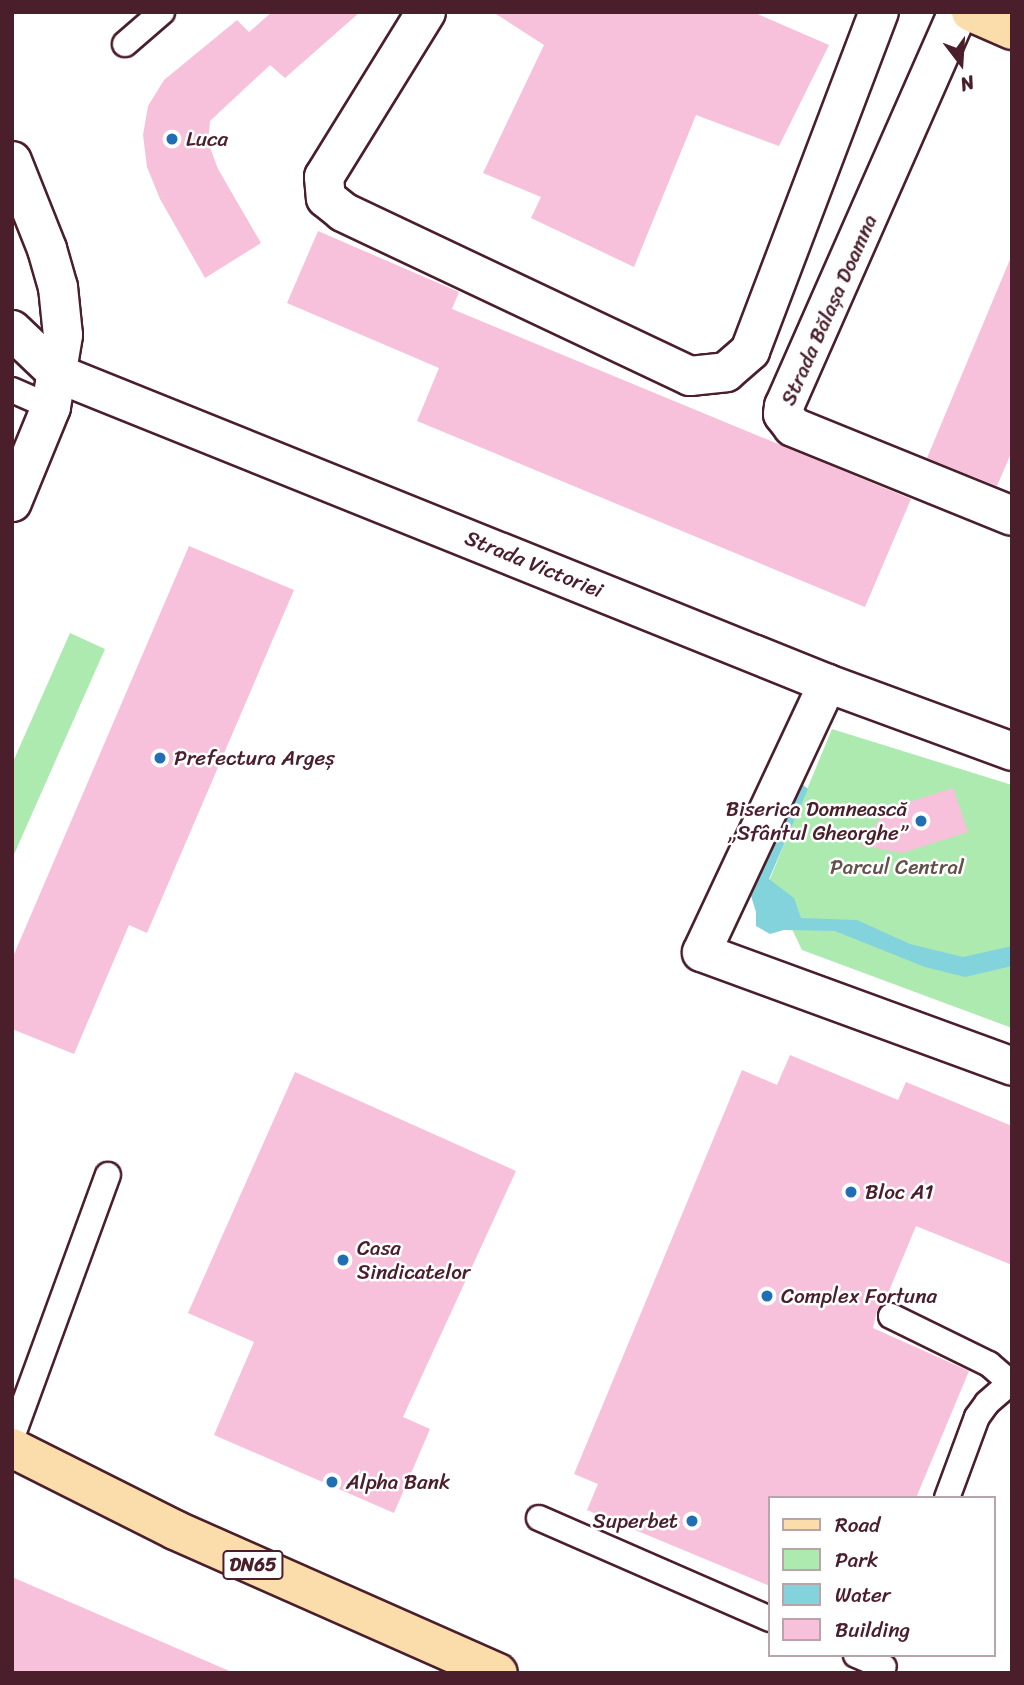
<!DOCTYPE html>
<meta charset="utf-8">
<style>
body{margin:0}
#map{position:relative;width:1024px;height:1685px;overflow:hidden;background:#fff;font-family:Sriracha,sans-serif}
div>[style]{position:absolute}
.green>*{inset:0;background:#aceab0}
.water>*{inset:0;background:#83d3dd}
.building>*{inset:0;background:#f7c1dc}
.roads{filter:drop-shadow(2px 0 #4a1f2b) drop-shadow(-2px 0 #4a1f2b) drop-shadow(0 2px #4a1f2b) drop-shadow(0 -2px #4a1f2b)}
.service>*{height:24px;margin:-12px;padding:0 12px;transform-origin:12px;border-radius:12px;background:#fff}
.pedestrian>*{height:37px;margin:-18.5px;padding:0 18.5px;transform-origin:18.5px;border-radius:18.5px;background:#fff}
.minor>*{height:38px;margin:-19px;padding:0 19px;transform-origin:19px;border-radius:19px;background:#fff}
.primary>*{height:38px;margin:-19px;padding:0 19px;transform-origin:19px;border-radius:19px;background:#fbddab}
.dots>*{width:19px;height:19px;translate:-50% -50%;box-sizing:border-box;border:4px solid #fff;border-radius:50%}
span{translate:-50% -50%;white-space:nowrap;text-align:center;line-height:1.15;-webkit-text-stroke:5px #fff;paint-order:stroke}
.shield-label span{padding:2px 5px;background:#fff;border:2px solid;border-radius:5px;-webkit-text-stroke-width:0}
.shield-label{font-size:19px;color:#4a1f2b;font-weight:700}
.poi-label{font-size:21px;color:#4a1f2b}
.left{translate:0 -50%;text-align:left}
.right{translate:-100% -50%;text-align:right}
.street-label{font-size:21px;color:#4a1f2b}
.park-label{font-size:21px;color:#62524c}
.frame{position:absolute;inset:0;border:14px solid #4a1f2b;pointer-events:none}
.legend{position:absolute;left:768px;top:1496px;width:228px;height:161px;box-sizing:border-box;background:#fff;border:2px solid #b7a5aa;margin:0;padding:9px 12px;list-style:none;font-size:21px;color:#4a1f2b}
.legend li{display:flex;align-items:center;gap:14px;height:35px}
.legend b{width:35px;border:2px solid #b7a5aa}
.north{position:absolute;left:926px;top:28px;width:70px;height:70px;-webkit-text-stroke:5px #fff;paint-order:stroke;rotate:163deg;font-size:19px;font-weight:700;line-height:28px;text-align:center;color:#4a1f2b}
.north::after{content:'';display:block;margin:auto;width:24px;height:32px;background:#4a1f2b;clip-path:polygon(50% 0,100% 100%,50% 72%,0 100%)}
</style>
<div id="map">
<div class="green">
<i style="clip-path:polygon(70px 633px,105px 649px,12px 859px,12px 764px)"></i>
<i style="clip-path:polygon(832px 729px,1012px 785px,1012px 1028px,802px 950px,769px 881px)"></i>
</div>
<div class="water">
<i style="clip-path:polygon(794px 777px,808px 789px,769px 879px,794px 898px,801px 918px,857px 920px,910px 944px,963px 957px,1012px 946px,1012px 966px,965px 977px,925px 967px,835px 931px,784px 930px,770px 934px,756px 926px,756px 912px,747px 883px)"></i>
</div>
<div class="building">
<i style="clip-path:polygon(272px 12px,360px 12px,285px 78px,270px 65px,210px 121px,208px 142px,218px 169px,261px 243px,205px 278px,160px 199px,147px 167px,143px 135px,148px 106px,164px 80px,237px 20px,249px 32px)"></i>
<i style="clip-path:polygon(493px 12px,753px 12px,829px 45px,779px 146px,696px 115px,634px 267px,531px 218px,541px 197px,483px 173px,544px 45px)"></i>
<i style="clip-path:polygon(318px 231px,459px 292px,452px 309px,911px 499px,865px 607px,417px 421px,439px 368px,287px 303px)"></i>
<i style="clip-path:polygon(1011px 257px,1012px 451px,997px 486px,927px 458px)"></i>
<i style="clip-path:polygon(189px 546px,294px 590px,147px 933px,129px 925px,74px 1054px,12px 1029px,12px 959px)"></i>
<i style="clip-path:polygon(953px 788px,968px 832px,902px 853px,860px 845px,887px 809px)"></i>
<i style="clip-path:polygon(790px 1055px,898px 1100px,906px 1082px,1012px 1126px,1012px 1265px,916px 1226px,884px 1303px,877px 1310px,873px 1328px,969px 1371px,916px 1498px,770px 1498px,770px 1586px,587px 1510px,598px 1484px,574px 1474px,742px 1070px,777px 1085px)"></i>
<i style="clip-path:polygon(295px 1072px,516px 1171px,403px 1417px,430px 1429px,394px 1513px,214px 1435px,254px 1342px,188px 1313px)"></i>
<i style="clip-path:polygon(12px 1577px,234px 1673px,12px 1673px)"></i>
</div>
<div class="roads">
<div class="service">
<i style="left:125px;top:44px;width:49px;rotate:-40.9deg"></i>
<i style="left:12px;top:390px;width:43px;rotate:23.6deg"></i>
<i style="left:891px;top:1316px;width:109px;rotate:26.1deg"></i>
<i style="left:989px;top:1364px;width:28px;rotate:41deg"></i>
<i style="left:12px;top:1437px;width:279px;rotate:-69.9deg"></i>
<i style="left:947px;top:1498px;width:86px;rotate:-69.7deg"></i>
<i style="left:977px;top:1417px;width:17px;rotate:-54deg"></i>
<i style="left:987px;top:1403px;width:33px;rotate:-41deg"></i>
<i style="left:539px;top:1518px;width:252px;rotate:23.6deg"></i>
<i style="left:856px;top:1655px;width:30px;rotate:23deg"></i>
</div>
<div class="pedestrian">
<i style="left:57px;top:373px;width:830px;rotate:21.93deg"></i>
<i style="left:827px;top:683px;width:197px;rotate:20.2deg"></i>
<i style="left:827px;top:683px;width:297px;rotate:115.1deg"></i>
<i style="left:701px;top:952px;width:331px;rotate:20.1deg"></i>
</div>
<div class="minor">
<i style="left:426px;top:12px;width:194px;rotate:121.7deg"></i>
<i style="left:324px;top:177px;width:21px;rotate:85deg"></i>
<i style="left:326px;top:198px;width:22px;rotate:39deg"></i>
<i style="left:343px;top:212px;width:384px;rotate:25.3deg"></i>
<i style="left:690px;top:376px;width:36px;rotate:-6deg"></i>
<i style="left:726px;top:372px;width:32px;rotate:-41deg"></i>
<i style="left:750px;top:351px;width:363px;rotate:-69.2deg"></i>
<i style="left:958px;top:12px;width:431px;rotate:113.8deg"></i>
<i style="left:784px;top:406px;width:8px;rotate:97deg"></i>
<i style="left:783px;top:414px;width:16px;rotate:52deg"></i>
<i style="left:793px;top:427px;width:236px;rotate:22.1deg"></i>
<i style="left:12px;top:161px;width:95px;rotate:68.3deg"></i>
<i style="left:47px;top:249px;width:40px;rotate:74deg"></i>
<i style="left:58px;top:287px;width:48px;rotate:84.1deg"></i>
<i style="left:63px;top:335px;width:73px;rotate:99.5deg"></i>
<i style="left:51px;top:407px;width:103px;rotate:112.3deg"></i>
<i style="left:12px;top:330px;width:62px;rotate:43.7deg"></i>
</div>
<div class="primary">
<i style="left:971px;top:12px;width:45px;rotate:23.7deg"></i>
<i style="left:12px;top:1448px;width:182px;rotate:26.7deg"></i>
<i style="left:175px;top:1530px;width:353px;rotate:23.9deg"></i>
</div>
</div>
<div class="dots">
<i style="left:172px;top:139px;background:#1f6fb2"></i>
<i style="left:160px;top:758px;background:#1f6fb2"></i>
<i style="left:921px;top:821px;background:#1f6fb2"></i>
<i style="left:851px;top:1192px;background:#1f6fb2"></i>
<i style="left:343px;top:1260px;background:#1f6fb2"></i>
<i style="left:767px;top:1296px;background:#1f6fb2"></i>
<i style="left:332px;top:1482px;background:#1f6fb2"></i>
<i style="left:692px;top:1521px;background:#1f6fb2"></i>
</div>
<div class="shield-label">
<span style="left:253px;top:1565px">DN65</span>
</div>
<div class="poi-label">
<span class="left" style="left:186px;top:139px">Luca</span>
<span class="left" style="left:174px;top:758px">Prefectura Argeș</span>
<span class="right" style="left:907px;top:821px">Biserica Domnească<br>„Sfântul Gheorghe”</span>
<span class="left" style="left:865px;top:1192px">Bloc A1</span>
<span class="left" style="left:357px;top:1260px">Casa<br>Sindicatelor</span>
<span class="left" style="left:781px;top:1296px">Complex Fortuna</span>
<span class="left" style="left:346px;top:1482px">Alpha Bank</span>
<span class="right" style="left:678px;top:1521px">Superbet</span>
</div>
<div class="street-label">
<span style="left:829px;top:310px;rotate:-66deg">Strada Bălașa Doamna</span>
<span style="left:534px;top:564px;rotate:22deg">Strada Victoriei</span>
</div>
<div class="park-label">
<span style="left:897px;top:867px">Parcul Central</span>
</div>
<div class="frame"></div>
<ul class="legend">
<li><b style="height:9px;background:#fbddab"></b>Road</li>
<li><b style="height:19px;background:#aceab0"></b>Park</li>
<li><b style="height:19px;background:#83d3dd"></b>Water</li>
<li><b style="height:19px;background:#f7c1dc"></b>Building</li>
</ul>
<div class="north">N</div>
</div>
